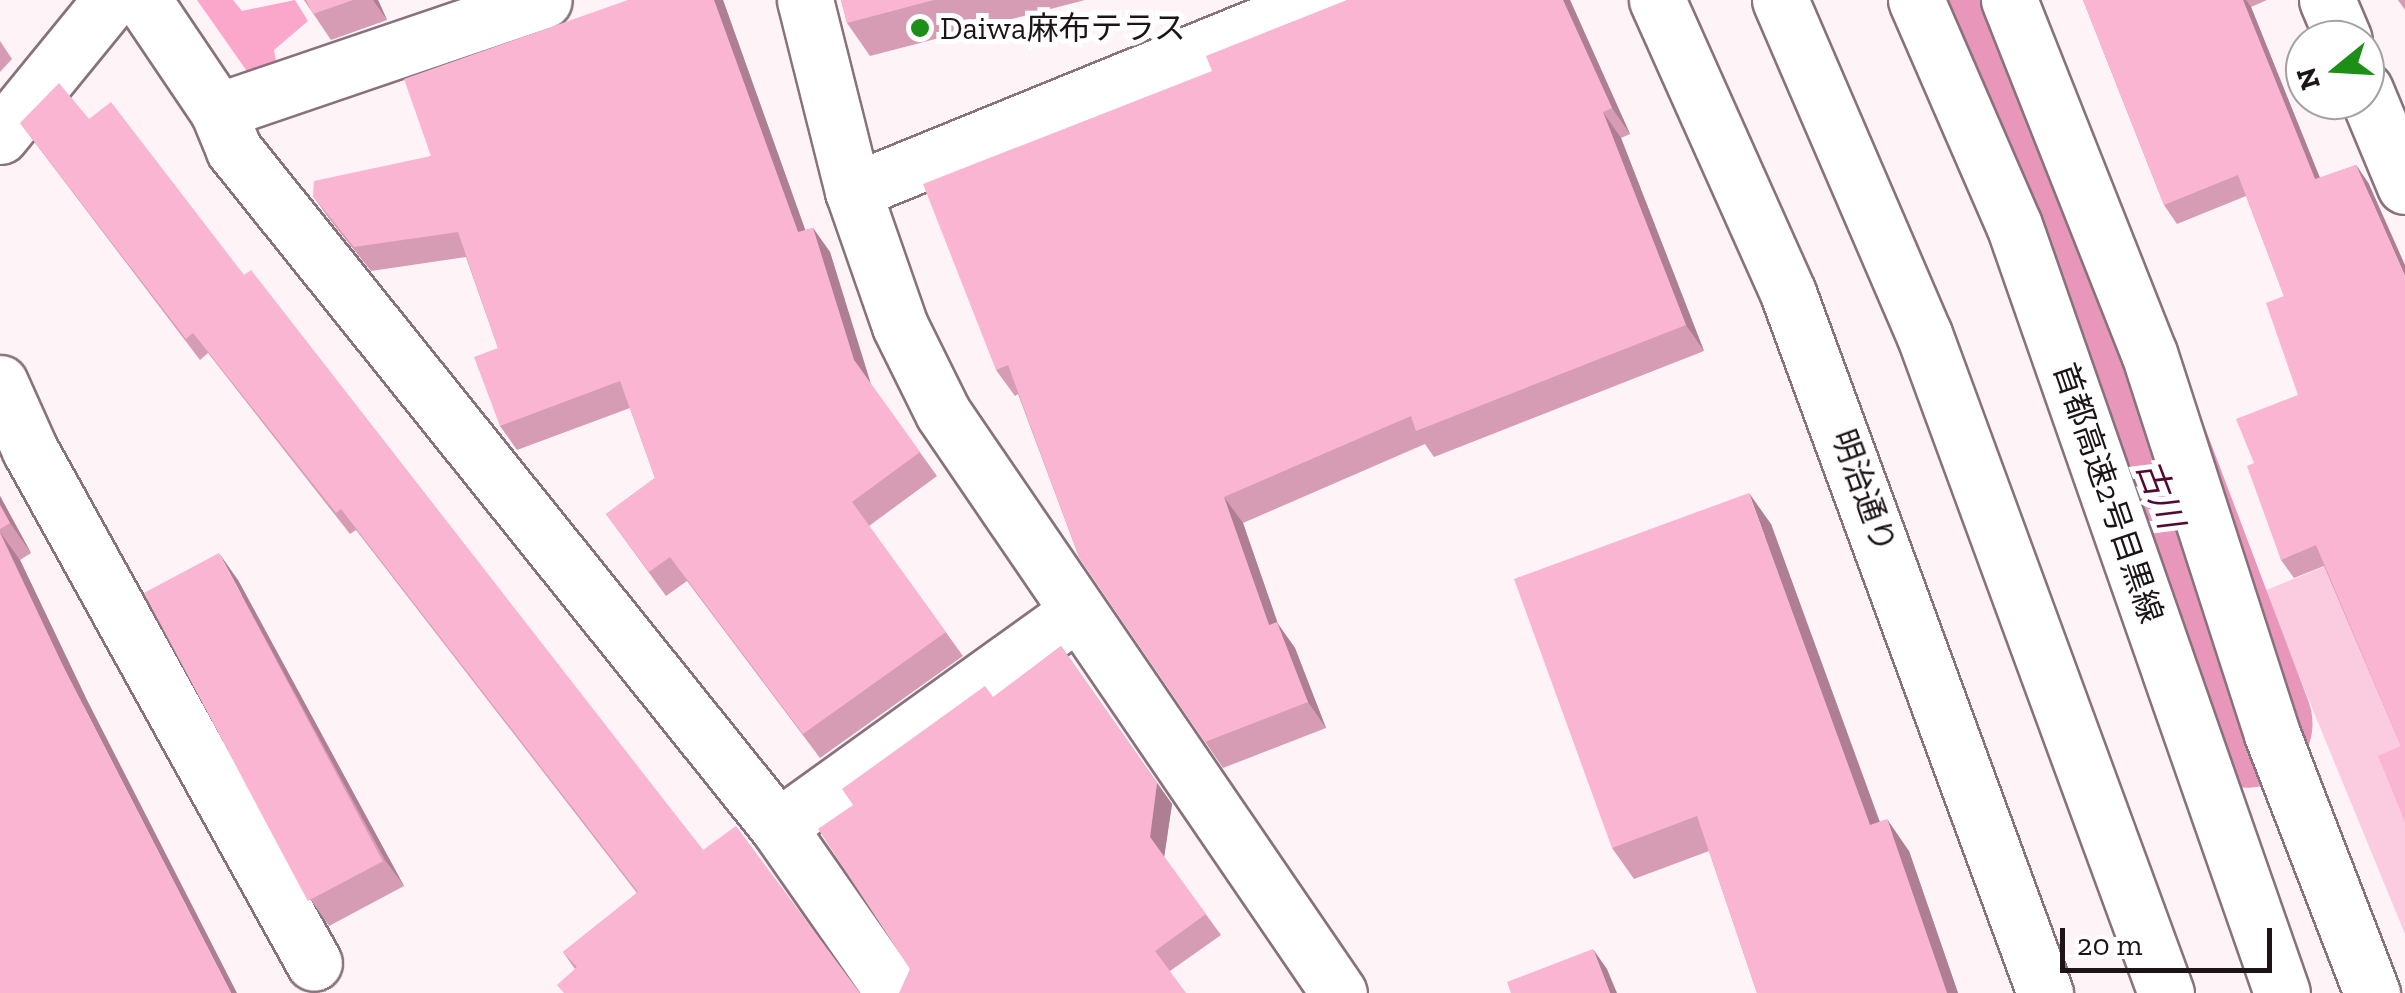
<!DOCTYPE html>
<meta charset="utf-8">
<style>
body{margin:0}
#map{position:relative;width:2405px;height:993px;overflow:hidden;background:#fef3f7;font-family:"Zilla Slab","Noto Sans JP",serif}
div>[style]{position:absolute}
.green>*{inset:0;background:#fbccdf}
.forest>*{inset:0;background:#fba7cc}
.river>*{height:128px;margin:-64px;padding:0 64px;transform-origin:64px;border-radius:64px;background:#e896ba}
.roads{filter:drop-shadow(2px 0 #88727b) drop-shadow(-2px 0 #88727b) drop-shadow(0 2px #88727b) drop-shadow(0 -2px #88727b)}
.minor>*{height:55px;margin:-27.5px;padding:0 27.5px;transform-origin:27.5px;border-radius:27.5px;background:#fff}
.major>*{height:55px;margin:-27.5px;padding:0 27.5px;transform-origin:27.5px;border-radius:27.5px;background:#fff}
.highway>*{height:55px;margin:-27.5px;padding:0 27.5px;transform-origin:27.5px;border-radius:27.5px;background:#fff}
.wall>*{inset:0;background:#d69cb4}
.shaded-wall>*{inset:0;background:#ae7f92}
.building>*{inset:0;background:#f9b5d1;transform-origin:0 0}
.dots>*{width:28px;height:28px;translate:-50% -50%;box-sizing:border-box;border:5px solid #fff;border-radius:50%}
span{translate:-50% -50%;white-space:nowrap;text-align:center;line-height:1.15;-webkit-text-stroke:10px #fff;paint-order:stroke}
.poi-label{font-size:32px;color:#1c1417}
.left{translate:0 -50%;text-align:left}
.street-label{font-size:32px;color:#1c1417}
.water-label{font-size:35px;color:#520932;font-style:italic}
.north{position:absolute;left:2285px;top:20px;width:100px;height:100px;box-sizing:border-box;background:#fff;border:2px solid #a4a1a2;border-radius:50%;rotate:252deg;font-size:28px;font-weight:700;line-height:40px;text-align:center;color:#1c1417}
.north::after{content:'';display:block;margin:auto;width:35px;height:45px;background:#1d8f17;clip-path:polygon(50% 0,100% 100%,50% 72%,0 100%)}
.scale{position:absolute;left:2060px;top:928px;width:212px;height:45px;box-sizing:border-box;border:5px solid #1c1417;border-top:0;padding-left:12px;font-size:30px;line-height:35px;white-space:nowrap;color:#1c1417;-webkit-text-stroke:8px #fff;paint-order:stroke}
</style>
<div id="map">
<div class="green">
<i style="clip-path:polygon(2405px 534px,2405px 934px,2264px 591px)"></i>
</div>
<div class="forest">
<i style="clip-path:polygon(197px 0,233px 0,242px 11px,295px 0,308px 21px,274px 50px,276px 61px,251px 77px)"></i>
</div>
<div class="river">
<i style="left:1959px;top:0;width:326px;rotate:66.7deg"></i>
<i style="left:2088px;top:299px;width:454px;rotate:69.3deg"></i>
</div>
<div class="roads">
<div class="minor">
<i style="left:143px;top:0;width:134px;rotate:56deg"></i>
<i style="left:218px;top:111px;width:42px;rotate:67.7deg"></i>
<i style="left:234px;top:150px;width:868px;rotate:51.22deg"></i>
<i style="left:778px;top:827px;width:203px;rotate:55.1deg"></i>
<i style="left:805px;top:0;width:197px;rotate:75.9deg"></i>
<i style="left:853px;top:191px;width:143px;rotate:70.8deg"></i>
<i style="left:900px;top:326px;width:97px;rotate:63.7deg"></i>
<i style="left:943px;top:413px;width:702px;rotate:55.68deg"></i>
<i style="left:2327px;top:0;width:43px;rotate:67deg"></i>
<i style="left:2365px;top:90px;width:104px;rotate:67.4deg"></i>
<i style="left:218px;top:111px;width:344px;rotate:-18.8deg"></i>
<i style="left:0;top:136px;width:176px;rotate:-50.8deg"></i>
<i style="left:853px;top:191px;width:506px;rotate:-22.16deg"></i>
<i style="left:0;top:383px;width:73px;rotate:65.9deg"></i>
<i style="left:30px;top:450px;width:586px;rotate:61.03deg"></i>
<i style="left:778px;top:827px;width:367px;rotate:-35.7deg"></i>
</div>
<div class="major">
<i style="left:1657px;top:0;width:321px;rotate:65.9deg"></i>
<i style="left:1788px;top:293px;width:746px;rotate:69.84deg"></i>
<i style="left:1780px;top:0;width:364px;rotate:66.7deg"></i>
<i style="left:1924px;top:334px;width:702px;rotate:69.84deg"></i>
</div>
<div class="highway">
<i style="left:1916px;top:0;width:245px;rotate:66.5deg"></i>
<i style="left:2014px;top:225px;width:813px;rotate:70.76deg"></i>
<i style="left:2009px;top:0;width:380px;rotate:68.4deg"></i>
<i style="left:2149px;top:353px;width:400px;rotate:72.1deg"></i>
<i style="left:2272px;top:734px;width:278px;rotate:68.9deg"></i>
</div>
</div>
<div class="wall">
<i style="clip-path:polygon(304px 0,378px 0,387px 20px,331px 40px)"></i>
<i style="clip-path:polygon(628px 0,723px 0,805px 230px,813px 228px,830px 252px,870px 383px,937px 476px,869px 526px,963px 656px,820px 758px,687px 581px,666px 596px,606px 514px,655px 478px,630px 408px,517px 450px,500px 426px,498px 348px,466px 257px,371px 271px,330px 220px,313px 196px,431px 156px)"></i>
<i style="clip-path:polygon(841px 0,1085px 0,870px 56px,847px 23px)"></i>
<i style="clip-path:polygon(1347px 0,1570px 0,1630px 134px,1621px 138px,1704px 351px,1434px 457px,1425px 444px,1243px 523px,1278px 624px,1295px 648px,1326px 728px,1223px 768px,1079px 557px,1018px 394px,1015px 396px,996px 370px)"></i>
<i style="clip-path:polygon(2083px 0,2267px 0,2251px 7px,2320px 178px,2356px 165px,2369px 184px,2401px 746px,2324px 566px,2294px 578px,2281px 560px,2254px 463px,2298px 395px,2284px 296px,2246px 196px,2177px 224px,2164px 205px)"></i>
<i style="clip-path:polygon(2398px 0,2405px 0,2405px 10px)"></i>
<i style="clip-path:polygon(0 41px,12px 59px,0 72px)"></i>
<i style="clip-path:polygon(89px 119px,244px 275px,703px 850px,575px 969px,563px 952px,637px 893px,356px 530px,350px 534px,208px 353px,200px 360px,20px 123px)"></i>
<i style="clip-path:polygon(0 496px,31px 553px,20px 560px,86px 698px,0 993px)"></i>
<i style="clip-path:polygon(1771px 524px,1880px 822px,1909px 851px,1958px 993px,1757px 993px,1709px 851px,1634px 879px,1612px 848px)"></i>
<i style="clip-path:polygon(238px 580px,404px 886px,329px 926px,311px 900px)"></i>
<i style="clip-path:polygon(1061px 646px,1172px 804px,1164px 857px,1221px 935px,1170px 971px,910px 969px,853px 805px)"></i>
</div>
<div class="shaded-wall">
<i style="clip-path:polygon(373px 0,378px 0,387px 20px)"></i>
<i style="clip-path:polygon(714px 0,723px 0,815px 257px,798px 232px)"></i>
<i style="clip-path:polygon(1563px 0,1570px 0,1630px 134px,1612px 108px)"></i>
<i style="clip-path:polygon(2243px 0,2246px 0,2251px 7px,2328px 198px,2315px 179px)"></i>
<i style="clip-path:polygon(1603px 112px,1621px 138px,1704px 351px,1686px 325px)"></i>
<i style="clip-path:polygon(2356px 165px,2369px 184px,2405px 265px,2405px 276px)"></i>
<i style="clip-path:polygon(813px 228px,830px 252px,871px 384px,854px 360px)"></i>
<i style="clip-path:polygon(1749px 493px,1771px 524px,1892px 856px,1870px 825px)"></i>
<i style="clip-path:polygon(0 496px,31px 553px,10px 523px,0 505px)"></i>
<i style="clip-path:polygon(1224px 497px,1243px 523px,1278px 624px,1295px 648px,1326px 728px,1308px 702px,1269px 625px)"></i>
<i style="clip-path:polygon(0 532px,20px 560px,86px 698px,237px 993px,231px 993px,64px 668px)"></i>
<i style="clip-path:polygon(219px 553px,238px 580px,404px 886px,385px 860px)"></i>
<i style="clip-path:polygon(1157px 783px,1172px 804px,1164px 858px,1150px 837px)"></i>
<i style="clip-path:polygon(1887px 819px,1909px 851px,1958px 993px,1947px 993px)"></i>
<i style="clip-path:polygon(1593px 949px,1607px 969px,1617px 993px,1610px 993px)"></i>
</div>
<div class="building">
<i style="clip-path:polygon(306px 0,353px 0,313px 14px)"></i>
<i style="clip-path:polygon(628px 0,714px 0,798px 232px,813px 228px,854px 360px,920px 452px,852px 502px,946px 632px,803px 734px,670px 557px,649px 572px,606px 514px,655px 478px,620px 381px,500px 426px,474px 357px,498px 348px,458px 232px,354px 247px,313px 196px,314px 181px,431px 156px,404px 79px)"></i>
<i style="clip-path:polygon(841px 0,934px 0,847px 23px)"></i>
<i style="clip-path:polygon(1347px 0,1563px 0,1612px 108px,1603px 112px,1686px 325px,1416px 431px,1411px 416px,1224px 497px,1269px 625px,1277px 622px,1308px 702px,1205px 742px,1079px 557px,1008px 365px,996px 370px,923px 184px,1212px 71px,1206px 56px)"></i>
<i style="clip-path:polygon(2083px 0,2243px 0,2315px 179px,2356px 165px,2405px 276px,2405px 822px,2378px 756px,2401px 746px,2316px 545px,2281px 560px,2247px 466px,2254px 463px,2236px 419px,2298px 395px,2266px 303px,2284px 296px,2238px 175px,2164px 205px)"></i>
<i style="clip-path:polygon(59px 83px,89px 119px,111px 102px,244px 275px,251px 270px,703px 850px,736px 826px,860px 993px,564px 993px,557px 985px,577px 967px,563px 952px,638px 892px,341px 509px,336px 513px,193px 333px,186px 339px,20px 123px)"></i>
<i style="clip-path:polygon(1749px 493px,1870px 825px,1887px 819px,1947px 993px,1757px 993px,1697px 816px,1612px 848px,1514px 579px)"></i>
<i style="clip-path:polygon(0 505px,10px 523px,0 529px)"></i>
<i style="clip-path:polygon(0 533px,64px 668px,231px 993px,0 993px)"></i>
<i style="left:219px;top:553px;width:349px;height:85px;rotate:62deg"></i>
<i style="clip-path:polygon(1061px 646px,1157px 783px,1150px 837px,1206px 914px,1155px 951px,1186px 993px,899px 993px,910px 969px,818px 829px,853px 805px,842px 789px,985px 686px,993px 697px)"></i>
<i style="clip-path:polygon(1593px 949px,1610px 993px,1511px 993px,1507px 982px)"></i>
</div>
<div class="dots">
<i style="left:920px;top:28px;background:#1d8f17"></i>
</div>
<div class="poi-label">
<span class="left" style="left:940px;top:28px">Daiwa麻布テラス</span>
</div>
<div class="street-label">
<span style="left:1864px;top:491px;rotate:70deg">明治通り</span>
<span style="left:2108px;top:493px;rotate:71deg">首都高速2号目黒線</span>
</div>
<div class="water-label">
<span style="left:2160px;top:494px;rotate:69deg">古川</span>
</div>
<div class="north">N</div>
<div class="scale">20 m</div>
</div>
